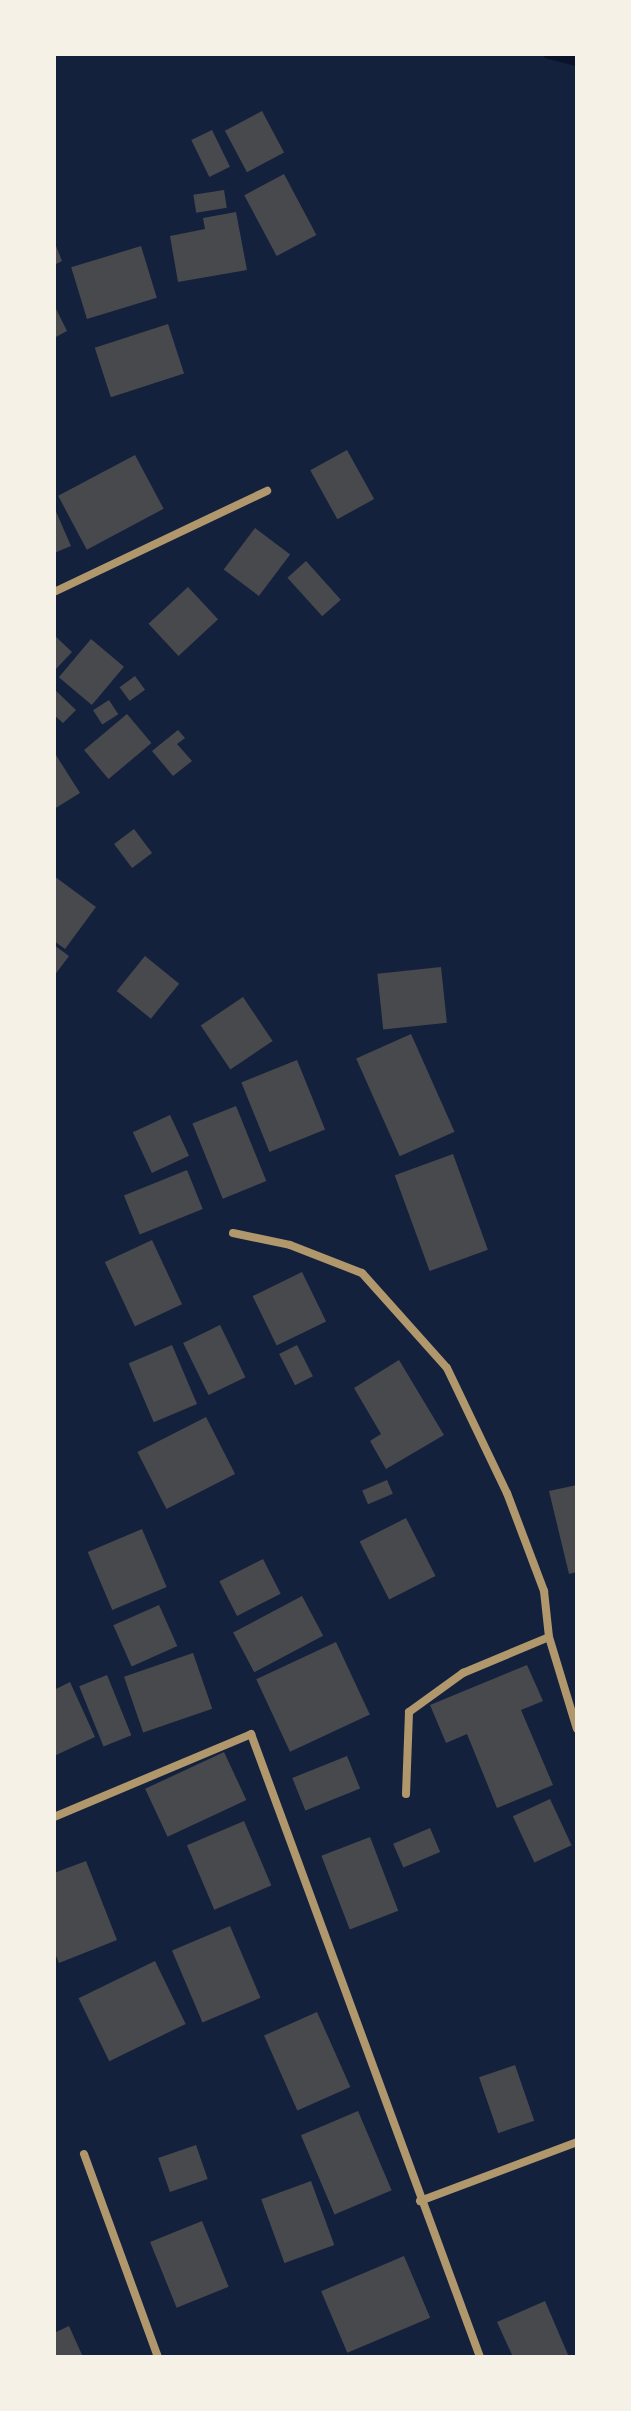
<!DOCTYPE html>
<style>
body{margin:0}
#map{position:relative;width:631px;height:2411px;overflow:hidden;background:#14213d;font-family:"Alegreya Sans",sans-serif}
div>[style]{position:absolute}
.stream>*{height:10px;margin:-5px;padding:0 5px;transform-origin:5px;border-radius:5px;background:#0b132b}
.building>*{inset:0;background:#48494c;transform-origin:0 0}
.minor>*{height:8px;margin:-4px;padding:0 4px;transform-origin:4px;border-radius:4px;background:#b1986c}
span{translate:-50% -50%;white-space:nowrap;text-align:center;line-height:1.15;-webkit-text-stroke:8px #f6f1e7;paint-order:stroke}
.frame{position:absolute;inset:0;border:56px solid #f6f1e7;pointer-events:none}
</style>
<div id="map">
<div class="stream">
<i style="left:548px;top:54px;width:30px;rotate:14deg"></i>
</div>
<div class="building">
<i style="left:262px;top:111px;width:47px;height:42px;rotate:62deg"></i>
<i style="left:212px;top:130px;width:41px;height:23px;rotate:64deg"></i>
<i style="left:284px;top:174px;width:69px;height:45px;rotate:62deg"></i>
<i style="left:224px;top:190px;width:18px;height:31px;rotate:81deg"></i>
<i style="clip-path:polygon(236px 212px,247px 270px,178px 282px,170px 236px,205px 229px,203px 218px)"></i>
<i style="clip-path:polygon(54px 241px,62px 261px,54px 265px)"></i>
<i style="left:141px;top:246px;width:54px;height:73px;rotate:73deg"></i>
<i style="clip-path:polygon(54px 305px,67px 331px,54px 338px)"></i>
<i style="left:168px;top:324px;width:52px;height:77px;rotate:72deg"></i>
<i style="left:347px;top:450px;width:56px;height:42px;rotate:61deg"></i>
<i style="left:135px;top:455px;width:61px;height:87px;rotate:62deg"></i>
<i style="clip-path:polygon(54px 507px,71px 546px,54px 553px)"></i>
<i style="left:255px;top:528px;width:44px;height:52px;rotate:37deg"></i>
<i style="left:306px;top:561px;width:52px;height:25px;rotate:48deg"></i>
<i style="left:188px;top:587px;width:44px;height:54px;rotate:47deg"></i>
<i style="clip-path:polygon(54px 635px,72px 652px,54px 671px)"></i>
<i style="left:91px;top:639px;width:43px;height:50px;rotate:40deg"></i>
<i style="left:135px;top:676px;width:17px;height:19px;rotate:54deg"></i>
<i style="clip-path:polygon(54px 689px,76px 710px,63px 723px,54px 715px)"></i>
<i style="left:109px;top:700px;width:17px;height:19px;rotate:57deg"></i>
<i style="left:127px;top:714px;width:38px;height:56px;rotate:50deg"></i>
<i style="clip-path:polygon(178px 730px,185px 738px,177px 744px,192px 761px,173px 776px,152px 751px)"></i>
<i style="clip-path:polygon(54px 752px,80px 793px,54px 809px)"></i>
<i style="left:134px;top:829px;width:30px;height:25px;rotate:53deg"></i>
<i style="clip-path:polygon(54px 876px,96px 907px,65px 949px,54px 941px)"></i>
<i style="clip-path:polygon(54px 945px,69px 956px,54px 976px)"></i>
<i style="left:145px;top:956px;width:44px;height:45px;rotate:39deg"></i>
<i style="left:441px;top:967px;width:56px;height:64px;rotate:84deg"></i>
<i style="left:243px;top:997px;width:53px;height:51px;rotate:56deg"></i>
<i style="left:411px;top:1034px;width:107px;height:60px;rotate:66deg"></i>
<i style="left:297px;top:1060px;width:75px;height:60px;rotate:68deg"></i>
<i style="left:236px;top:1106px;width:81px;height:47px;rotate:68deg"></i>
<i style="left:170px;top:1115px;width:45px;height:41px;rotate:65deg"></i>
<i style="left:453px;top:1154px;width:102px;height:62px;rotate:70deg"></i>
<i style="left:187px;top:1170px;width:42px;height:68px;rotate:68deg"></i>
<i style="left:152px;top:1240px;width:71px;height:52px;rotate:65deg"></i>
<i style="left:302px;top:1272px;width:55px;height:55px;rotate:64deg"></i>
<i style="left:220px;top:1325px;width:58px;height:41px;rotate:64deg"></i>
<i style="left:172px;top:1345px;width:64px;height:47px;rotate:67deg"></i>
<i style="left:297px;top:1345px;width:35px;height:20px;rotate:63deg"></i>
<i style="clip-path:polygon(399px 1360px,444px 1435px,386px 1469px,370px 1441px,381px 1434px,354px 1388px)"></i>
<i style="left:206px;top:1417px;width:64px;height:77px;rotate:63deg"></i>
<i style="left:387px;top:1480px;width:15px;height:27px;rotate:67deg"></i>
<i style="clip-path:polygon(577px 1485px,577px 1572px,569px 1574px,549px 1491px)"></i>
<i style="left:406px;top:1518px;width:65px;height:52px;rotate:63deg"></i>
<i style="left:142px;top:1529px;width:63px;height:59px;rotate:67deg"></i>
<i style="left:263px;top:1559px;width:39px;height:49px;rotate:63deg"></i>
<i style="left:302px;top:1596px;width:45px;height:78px;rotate:62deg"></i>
<i style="left:159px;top:1605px;width:45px;height:50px;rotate:66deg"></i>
<i style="left:336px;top:1642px;width:80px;height:88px;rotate:65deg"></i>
<i style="left:193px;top:1653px;width:59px;height:73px;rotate:71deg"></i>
<i style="clip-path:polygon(527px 1665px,543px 1701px,521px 1710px,553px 1785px,497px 1808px,467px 1734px,446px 1743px,430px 1705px)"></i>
<i style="left:107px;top:1675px;width:65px;height:30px;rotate:68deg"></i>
<i style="clip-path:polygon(70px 1682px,95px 1737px,54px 1756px,54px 1690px)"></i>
<i style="left:224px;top:1752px;width:53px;height:87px;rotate:65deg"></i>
<i style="left:347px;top:1756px;width:35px;height:59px;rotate:68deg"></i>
<i style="left:550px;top:1799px;width:51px;height:41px;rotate:65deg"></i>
<i style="left:244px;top:1821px;width:70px;height:62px;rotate:67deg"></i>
<i style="left:430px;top:1828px;width:26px;height:40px;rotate:67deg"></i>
<i style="left:370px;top:1837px;width:79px;height:52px;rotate:69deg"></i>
<i style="clip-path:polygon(86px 1861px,117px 1940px,59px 1963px,54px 1951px,54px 1873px)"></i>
<i style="left:230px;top:1926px;width:78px;height:63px;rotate:67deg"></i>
<i style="left:155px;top:1961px;width:70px;height:85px;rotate:64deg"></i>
<i style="left:317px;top:2012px;width:82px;height:58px;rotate:66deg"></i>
<i style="left:515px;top:2065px;width:59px;height:38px;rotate:71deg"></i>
<i style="left:358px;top:2111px;width:86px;height:62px;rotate:67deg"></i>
<i style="left:196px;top:2145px;width:36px;height:40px;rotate:71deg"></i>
<i style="left:311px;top:2181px;width:68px;height:53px;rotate:70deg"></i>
<i style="left:202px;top:2221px;width:71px;height:56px;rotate:68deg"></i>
<i style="left:404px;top:2256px;width:67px;height:90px;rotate:67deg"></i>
<i style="clip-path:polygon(545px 2301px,569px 2357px,513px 2357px,497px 2322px)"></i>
<i style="clip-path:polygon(69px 2326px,83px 2357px,54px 2357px,54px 2333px)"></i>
</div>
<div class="minor">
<i style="left:54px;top:592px;width:236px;rotate:-25.4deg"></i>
<i style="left:233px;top:1233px;width:58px;rotate:11.9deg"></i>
<i style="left:290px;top:1245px;width:77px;rotate:21.3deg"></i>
<i style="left:362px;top:1273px;width:127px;rotate:48.2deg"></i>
<i style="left:447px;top:1368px;width:139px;rotate:64.4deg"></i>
<i style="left:507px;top:1493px;width:105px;rotate:69.3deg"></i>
<i style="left:544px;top:1591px;width:46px;rotate:83.8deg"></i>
<i style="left:549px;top:1637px;width:96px;rotate:73.1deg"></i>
<i style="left:406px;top:1794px;width:82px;rotate:-87.9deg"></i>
<i style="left:409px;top:1712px;width:67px;rotate:-35.8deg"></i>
<i style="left:463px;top:1673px;width:93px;rotate:-22.7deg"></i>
<i style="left:54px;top:1817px;width:214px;rotate:-22.8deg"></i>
<i style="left:251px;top:1734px;width:664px;rotate:69.82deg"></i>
<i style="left:84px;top:2154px;width:216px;rotate:70deg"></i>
<i style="left:420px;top:2201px;width:168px;rotate:-20.6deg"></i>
</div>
<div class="frame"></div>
</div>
